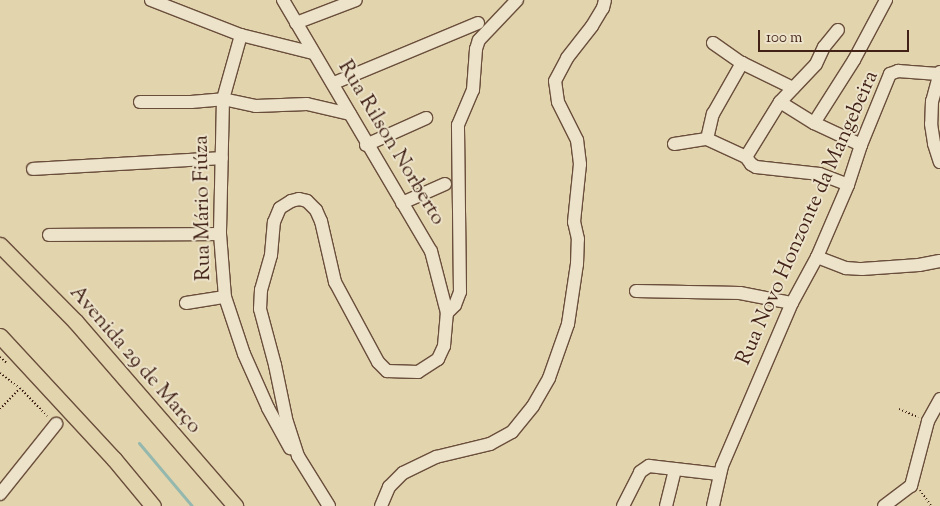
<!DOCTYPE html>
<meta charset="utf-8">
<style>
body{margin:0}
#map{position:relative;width:940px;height:506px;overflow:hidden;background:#e2d4ad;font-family:"Sorts Mill Goudy",serif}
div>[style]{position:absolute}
.stream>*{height:3px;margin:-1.5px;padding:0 1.5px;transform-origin:1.5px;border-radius:1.5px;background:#95b8ae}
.path>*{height:2px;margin-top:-1px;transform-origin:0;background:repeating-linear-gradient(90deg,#422217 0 1px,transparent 0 3.5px)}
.roads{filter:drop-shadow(1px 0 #6a4e3c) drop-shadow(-1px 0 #6a4e3c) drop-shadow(0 1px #6a4e3c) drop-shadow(0 -1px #6a4e3c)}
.minor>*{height:12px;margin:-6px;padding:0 6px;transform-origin:6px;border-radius:6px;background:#ece3ca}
.major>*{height:15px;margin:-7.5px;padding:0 7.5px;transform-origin:7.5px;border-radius:7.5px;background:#e2d4ad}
span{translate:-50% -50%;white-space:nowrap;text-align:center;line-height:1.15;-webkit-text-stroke:4px #ece3ca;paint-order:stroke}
.street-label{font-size:21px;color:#422217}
.scale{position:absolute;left:758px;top:30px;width:151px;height:22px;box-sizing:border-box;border:2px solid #422217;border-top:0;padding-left:6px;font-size:15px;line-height:18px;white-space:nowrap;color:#422217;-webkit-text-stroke:4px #ece3ca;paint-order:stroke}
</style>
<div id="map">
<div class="stream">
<i style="left:139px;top:443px;width:82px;rotate:49.9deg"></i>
</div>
<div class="path">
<i style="left:0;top:357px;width:9px;rotate:41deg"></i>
<i style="left:0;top:373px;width:25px;rotate:37deg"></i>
<i style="left:20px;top:388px;width:39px;rotate:46deg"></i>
<i style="left:0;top:409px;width:29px;rotate:-46deg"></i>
<i style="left:899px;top:409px;width:21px;rotate:23deg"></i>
<i style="left:920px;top:490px;width:19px;rotate:55deg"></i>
</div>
<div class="roads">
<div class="minor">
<i style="left:151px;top:0;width:97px;rotate:21.3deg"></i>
<i style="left:241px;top:35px;width:74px;rotate:14deg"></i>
<i style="left:283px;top:0;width:291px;rotate:59.5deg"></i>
<i style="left:431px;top:251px;width:64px;rotate:75.5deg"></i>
<i style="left:296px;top:23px;width:64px;rotate:-21deg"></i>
<i style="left:241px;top:35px;width:66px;rotate:105.7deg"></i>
<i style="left:223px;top:99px;width:135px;rotate:91.3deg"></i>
<i style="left:220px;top:234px;width:63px;rotate:85.5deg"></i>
<i style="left:225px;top:297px;width:60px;rotate:71.6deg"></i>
<i style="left:244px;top:354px;width:59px;rotate:66deg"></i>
<i style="left:268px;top:408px;width:46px;rotate:61.2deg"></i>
<i style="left:713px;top:43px;width:35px;rotate:35deg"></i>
<i style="left:742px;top:63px;width:57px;rotate:26.1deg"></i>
<i style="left:940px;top:72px;width:30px;rotate:105deg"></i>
<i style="left:932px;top:101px;width:23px;rotate:92deg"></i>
<i style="left:931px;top:124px;width:20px;rotate:81deg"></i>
<i style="left:934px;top:144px;width:19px;rotate:72deg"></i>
<i style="left:334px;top:83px;width:156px;rotate:-22.6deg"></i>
<i style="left:140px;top:102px;width:51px"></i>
<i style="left:191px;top:102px;width:32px;rotate:-5deg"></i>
<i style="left:223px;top:99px;width:34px;rotate:12deg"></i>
<i style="left:256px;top:106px;width:51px;rotate:-2.2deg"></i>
<i style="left:307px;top:104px;width:44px;rotate:13.1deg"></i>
<i style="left:780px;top:102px;width:40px;rotate:32deg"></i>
<i style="left:814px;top:123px;width:52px;rotate:25.1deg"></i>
<i style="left:814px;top:123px;width:75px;rotate:-57.6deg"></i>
<i style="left:854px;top:60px;width:68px;rotate:-61.9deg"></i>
<i style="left:707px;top:139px;width:26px;rotate:-77deg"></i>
<i style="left:713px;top:114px;width:59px;rotate:-60.4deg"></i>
<i style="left:674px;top:144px;width:33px;rotate:-9deg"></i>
<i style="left:707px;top:139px;width:43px;rotate:24.8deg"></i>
<i style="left:746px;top:157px;width:9px;rotate:54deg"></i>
<i style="left:751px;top:164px;width:6px;rotate:31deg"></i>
<i style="left:756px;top:167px;width:64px;rotate:6.2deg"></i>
<i style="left:820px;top:174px;width:30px;rotate:21deg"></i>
<i style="left:366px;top:145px;width:66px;rotate:-24.2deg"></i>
<i style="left:746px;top:157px;width:65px;rotate:-58.3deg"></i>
<i style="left:780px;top:102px;width:52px;rotate:-46.5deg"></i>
<i style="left:816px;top:64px;width:19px;rotate:-65deg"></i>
<i style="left:824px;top:47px;width:22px;rotate:-51deg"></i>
<i style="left:33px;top:169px;width:189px;rotate:-3.3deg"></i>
<i style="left:402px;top:203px;width:47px;rotate:-23.8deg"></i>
<i style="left:49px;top:235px;width:171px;rotate:-0.3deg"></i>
<i style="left:817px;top:257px;width:31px;rotate:21deg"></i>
<i style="left:846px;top:268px;width:16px;rotate:4deg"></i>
<i style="left:862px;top:269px;width:57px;rotate:-4deg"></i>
<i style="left:919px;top:265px;width:21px;rotate:-11deg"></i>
<i style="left:636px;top:291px;width:104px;rotate:1.1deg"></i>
<i style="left:740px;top:293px;width:53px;rotate:10.9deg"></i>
<i style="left:186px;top:303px;width:39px;rotate:-9deg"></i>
<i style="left:0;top:494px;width:90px;rotate:-51.3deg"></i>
<i style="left:329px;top:506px;width:59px;rotate:-121.8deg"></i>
<i style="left:298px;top:456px;width:35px;rotate:-108deg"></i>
<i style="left:287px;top:423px;width:59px;rotate:-101.7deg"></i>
<i style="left:275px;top:365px;width:58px;rotate:-105deg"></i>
<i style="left:260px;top:309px;width:19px;rotate:-87deg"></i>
<i style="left:261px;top:290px;width:36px;rotate:-74deg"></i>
<i style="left:271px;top:255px;width:33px;rotate:-85deg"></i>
<i style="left:274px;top:222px;width:15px;rotate:-67deg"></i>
<i style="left:280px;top:208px;width:13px;rotate:-32deg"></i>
<i style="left:291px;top:201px;width:8px;rotate:-14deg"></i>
<i style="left:299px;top:199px;width:8px;rotate:14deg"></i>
<i style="left:307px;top:201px;width:13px;rotate:45deg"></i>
<i style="left:316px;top:210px;width:12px;rotate:66deg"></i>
<i style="left:321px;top:221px;width:63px;rotate:77.1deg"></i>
<i style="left:335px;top:282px;width:91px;rotate:61.7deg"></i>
<i style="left:378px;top:362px;width:13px;rotate:45deg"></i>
<i style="left:387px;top:371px;width:31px;rotate:2deg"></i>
<i style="left:418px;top:372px;width:24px;rotate:-33deg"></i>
<i style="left:438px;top:359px;width:14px;rotate:-65deg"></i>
<i style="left:444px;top:346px;width:33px;rotate:-85deg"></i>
<i style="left:447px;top:313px;width:11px;rotate:-45deg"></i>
<i style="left:455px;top:305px;width:14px;rotate:-69deg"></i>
<i style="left:460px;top:292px;width:167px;rotate:-90.7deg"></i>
<i style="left:458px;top:125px;width:38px;rotate:-67deg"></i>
<i style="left:473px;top:90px;width:41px;rotate:-85.8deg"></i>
<i style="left:476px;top:49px;width:9px;rotate:-72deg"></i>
<i style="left:479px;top:40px;width:55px;rotate:-46.5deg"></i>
<i style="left:381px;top:506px;width:21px;rotate:-67deg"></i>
<i style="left:389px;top:487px;width:20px;rotate:-45deg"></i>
<i style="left:403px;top:473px;width:37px;rotate:-26deg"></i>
<i style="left:436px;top:457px;width:56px;rotate:-13.5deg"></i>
<i style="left:490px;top:444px;width:25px;rotate:-29deg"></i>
<i style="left:512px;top:432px;width:33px;rotate:-51deg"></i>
<i style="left:533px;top:406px;width:32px;rotate:-60deg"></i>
<i style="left:549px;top:378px;width:57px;rotate:-70.6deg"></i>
<i style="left:568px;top:324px;width:61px;rotate:-81.5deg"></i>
<i style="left:577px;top:264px;width:25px;rotate:-88deg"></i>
<i style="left:578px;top:239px;width:17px;rotate:-103deg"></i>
<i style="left:574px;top:222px;width:58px;rotate:-84.1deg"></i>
<i style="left:580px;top:164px;width:24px;rotate:-97deg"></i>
<i style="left:577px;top:140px;width:42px;rotate:-116.6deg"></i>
<i style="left:558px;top:102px;width:21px;rotate:-98deg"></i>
<i style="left:555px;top:81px;width:26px;rotate:-62deg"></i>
<i style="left:567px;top:58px;width:41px;rotate:-52deg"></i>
<i style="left:592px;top:26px;width:21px;rotate:-59deg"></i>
<i style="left:603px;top:8px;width:8px;rotate:-76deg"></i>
<i style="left:623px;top:506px;width:38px;rotate:-63deg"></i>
<i style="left:640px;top:472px;width:11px;rotate:-34deg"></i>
<i style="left:649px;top:466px;width:70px;rotate:6.5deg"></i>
<i style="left:666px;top:506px;width:38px;rotate:-76deg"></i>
<i style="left:713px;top:506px;width:41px;rotate:-77.3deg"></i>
<i style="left:722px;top:466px;width:177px;rotate:-66.8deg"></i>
<i style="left:792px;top:303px;width:52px;rotate:-61.5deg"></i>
<i style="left:817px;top:257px;width:78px;rotate:-66.7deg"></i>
<i style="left:848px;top:185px;width:42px;rotate:-72deg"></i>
<i style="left:861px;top:145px;width:77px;rotate:-67.8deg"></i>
<i style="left:890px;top:74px;width:9px;rotate:-21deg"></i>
<i style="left:898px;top:71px;width:40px;rotate:4.3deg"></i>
<i style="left:884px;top:506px;width:34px;rotate:-37deg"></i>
<i style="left:911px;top:486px;width:67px;rotate:-75.3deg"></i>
<i style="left:928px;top:421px;width:25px;rotate:-61deg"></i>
</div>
<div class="major">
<i style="left:0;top:245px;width:107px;rotate:45.4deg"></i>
<i style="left:75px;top:321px;width:245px;rotate:49.1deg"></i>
<i style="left:0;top:336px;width:168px;rotate:47.2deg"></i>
<i style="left:114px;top:459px;width:61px;rotate:50.3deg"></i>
</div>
</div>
<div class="street-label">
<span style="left:391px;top:143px;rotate:59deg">Rua Rilson Norberto</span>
<span style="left:203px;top:208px;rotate:-91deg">Rua Mário Fiúza</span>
<span style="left:808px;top:218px;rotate:-66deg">Rua Novo Honzonte da Mangebeira</span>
<span style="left:135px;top:360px;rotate:49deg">Avenida 29 de Março</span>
</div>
<div class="scale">100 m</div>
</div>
